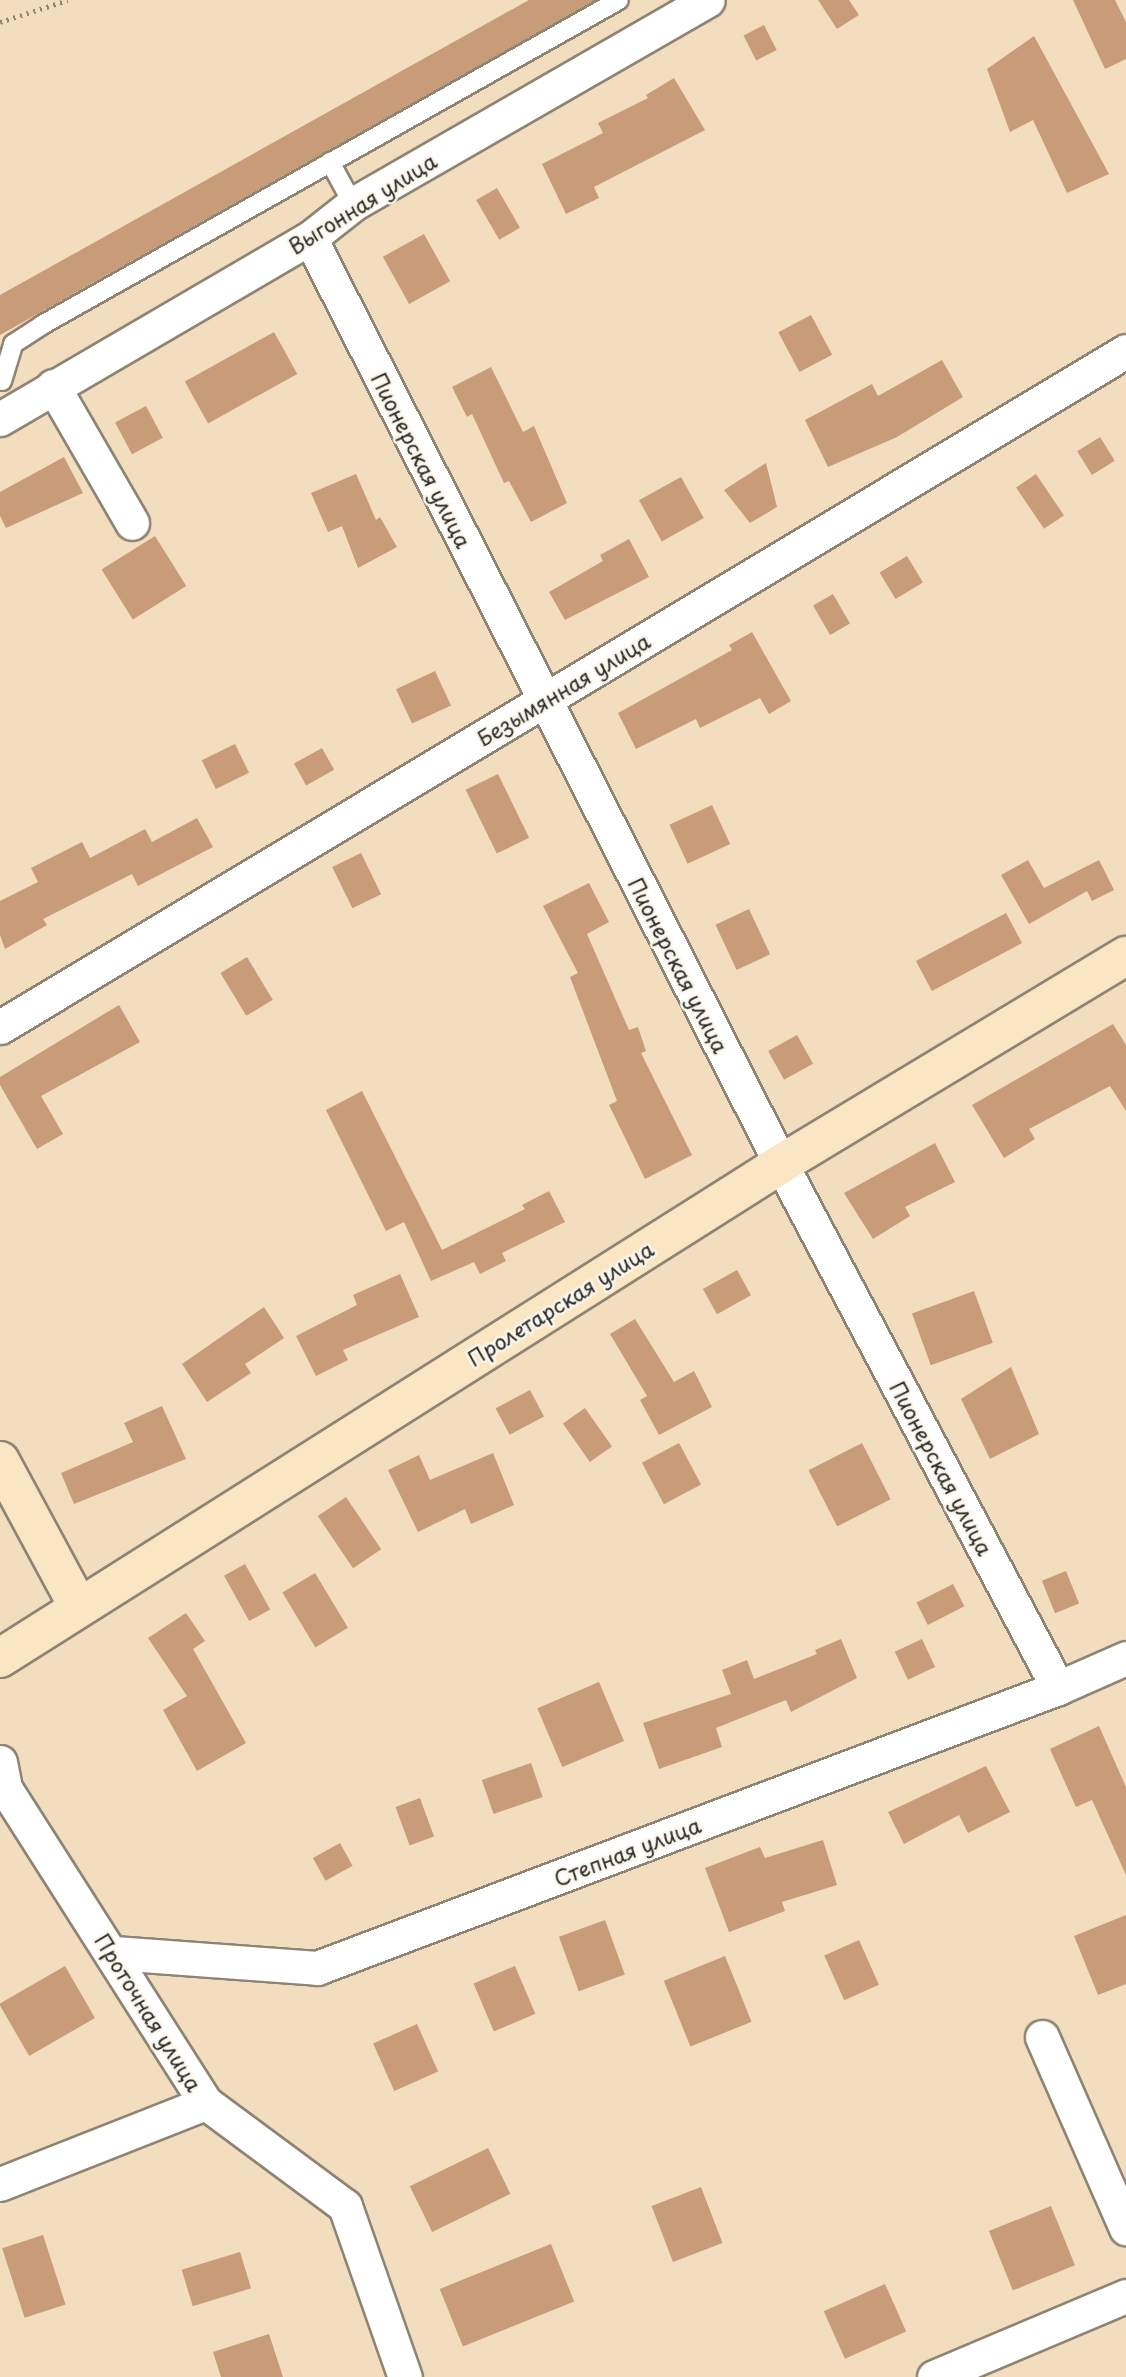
<!DOCTYPE html>
<meta charset="utf-8">
<style>
body{margin:0}
#map{position:relative;width:1126px;height:2377px;overflow:hidden;background:#f2ddbe;font-family:"Playpen Sans",sans-serif}
div>[style]{position:absolute}
.building>*{inset:0;background:#c89c79;transform-origin:0 0}
.path>*{height:4.5px;margin-top:-2.25px;transform-origin:0;background:repeating-linear-gradient(90deg,#8e8474 0 2px,transparent 0 7px)}
.roads{filter:drop-shadow(2px 0 #8e8474) drop-shadow(-2px 0 #8e8474) drop-shadow(0 2px #8e8474) drop-shadow(0 -2px #8e8474)}
.lane>*{height:18px;margin:-9px;padding:0 9px;transform-origin:9px;border-radius:9px;background:#fff}
.street>*{height:33px;margin:-16.5px;padding:0 16.5px;transform-origin:16.5px;border-radius:16.5px;background:#fff}
.secondary>*{height:38px;margin:-19px;padding:0 19px;transform-origin:19px;border-radius:19px;background:#fbe6c4}
span{translate:-50% -50%;white-space:nowrap;text-align:center;line-height:1.15;-webkit-text-stroke:5px #fbf7ec;paint-order:stroke}
.street-label{font-size:21px;color:#2b2b2b}
</style>
<div id="map">
<div class="building">
<i style="clip-path:polygon(529px 0,596px 0,0 335px,0 295px)"></i>
<i style="clip-path:polygon(818px 0,849px 0,859px 15px,837px 29px)"></i>
<i style="clip-path:polygon(1073px 0,1115px 0,1126px 22px,1126px 59px,1105px 69px)"></i>
<i style="left:764px;top:25px;width:28px;height:23px;rotate:63deg"></i>
<i style="clip-path:polygon(1034px 36px,1109px 174px,1067px 193px,1033px 120px,1010px 132px,987px 69px)"></i>
<i style="clip-path:polygon(674px 78px,705px 130px,594px 187px,599px 198px,566px 214px,542px 164px,603px 133px,598px 123px,648px 98px,646px 95px)"></i>
<i style="left:497px;top:188px;width:46px;height:24px;rotate:60deg"></i>
<i style="left:424px;top:234px;width:54px;height:47px;rotate:61deg"></i>
<i style="left:811px;top:315px;width:45px;height:37px;rotate:62deg"></i>
<i style="left:274px;top:332px;width:48px;height:102px;rotate:61deg"></i>
<i style="clip-path:polygon(942px 360px,963px 397px,897px 437px,828px 467px,805px 420px,872px 384px,878px 396px)"></i>
<i style="clip-path:polygon(491px 367px,523px 432px,534px 426px,567px 503px,531px 522px,509px 481px,504px 483px,472px 414px,467px 417px,452px 387px)"></i>
<i style="left:146px;top:406px;width:36px;height:35px;rotate:62deg"></i>
<i style="left:1100px;top:437px;width:28px;height:27px;rotate:58deg"></i>
<i style="clip-path:polygon(64px 457px,83px 493px,6px 528px,0 516px,0 492px)"></i>
<i style="clip-path:polygon(766px 463px,777px 507px,750px 523px,724px 490px)"></i>
<i style="clip-path:polygon(356px 474px,376px 520px,380px 517px,397px 547px,358px 568px,342px 526px,328px 532px,311px 493px)"></i>
<i style="left:1036px;top:474px;width:50px;height:24px;rotate:56deg"></i>
<i style="left:681px;top:477px;width:47px;height:48px;rotate:61deg"></i>
<i style="left:155px;top:536px;width:59px;height:63px;rotate:58deg"></i>
<i style="clip-path:polygon(629px 539px,649px 577px,565px 620px,549px 592px,603px 561px,600px 555px)"></i>
<i style="left:907px;top:556px;width:31px;height:32px;rotate:59deg"></i>
<i style="left:833px;top:594px;width:34px;height:23px;rotate:60deg"></i>
<i style="clip-path:polygon(752px 632px,791px 701px,769px 714px,760px 698px,700px 728px,696px 719px,636px 749px,618px 713px,732px 650px,729px 645px)"></i>
<i style="left:435px;top:671px;width:38px;height:43px;rotate:65deg"></i>
<i style="left:235px;top:744px;width:32px;height:37px;rotate:64deg"></i>
<i style="left:322px;top:748px;width:25px;height:32px;rotate:61deg"></i>
<i style="left:498px;top:774px;width:71px;height:36px;rotate:64deg"></i>
<i style="left:712px;top:805px;width:43px;height:47px;rotate:65deg"></i>
<i style="clip-path:polygon(197px 818px,213px 847px,138px 886px,132px 874px,43px 919px,47px 925px,5px 949px,0 935px,0 901px,38px 882px,31px 868px,82px 842px,90px 858px,145px 829px,152px 842px)"></i>
<i style="left:361px;top:853px;width:46px;height:32px;rotate:64deg"></i>
<i style="clip-path:polygon(1028px 860px,1044px 888px,1099px 860px,1114px 890px,1092px 901px,1087px 891px,1029px 924px,1001px 875px)"></i>
<i style="clip-path:polygon(589px 883px,609px 922px,587px 934px,629px 1030px,638px 1027px,646px 1051px,641px 1053px,692px 1155px,645px 1179px,609px 1105px,617px 1101px,570px 977px,578px 973px,543px 906px)"></i>
<i style="left:749px;top:909px;width:50px;height:37px;rotate:65deg"></i>
<i style="left:1006px;top:913px;width:34px;height:102px;rotate:62deg"></i>
<i style="left:247px;top:957px;width:50px;height:31px;rotate:59deg"></i>
<i style="clip-path:polygon(119px 1005px,140px 1042px,41px 1096px,63px 1134px,37px 1149px,0 1085px,0 1077px)"></i>
<i style="clip-path:polygon(1113px 1024px,1126px 1045px,1126px 1111px,1110px 1086px,1029px 1129px,1035px 1139px,1004px 1158px,972px 1105px)"></i>
<i style="left:797px;top:1035px;width:33px;height:33px;rotate:61deg"></i>
<i style="clip-path:polygon(362px 1091px,442px 1250px,525px 1209px,522px 1205px,549px 1191px,565px 1222px,502px 1253px,506px 1261px,480px 1274px,474px 1262px,431px 1281px,404px 1222px,386px 1231px,326px 1110px)"></i>
<i style="clip-path:polygon(935px 1143px,955px 1182px,905px 1207px,910px 1216px,873px 1239px,844px 1193px)"></i>
<i style="left:737px;top:1270px;width:29px;height:39px;rotate:61deg"></i>
<i style="clip-path:polygon(400px 1274px,419px 1317px,343px 1350px,348px 1360px,316px 1376px,296px 1336px,357px 1305px,353px 1295px)"></i>
<i style="left:974px;top:1291px;width:55px;height:66px;rotate:70deg"></i>
<i style="clip-path:polygon(264px 1307px,284px 1338px,245px 1364px,251px 1373px,207px 1402px,182px 1364px)"></i>
<i style="clip-path:polygon(635px 1319px,674px 1382px,694px 1371px,712px 1407px,659px 1435px,640px 1400px,647px 1396px,610px 1334px)"></i>
<i style="clip-path:polygon(1011px 1367px,1039px 1434px,990px 1459px,961px 1399px)"></i>
<i style="left:530px;top:1390px;width:30px;height:39px;rotate:62deg"></i>
<i style="clip-path:polygon(162px 1406px,186px 1459px,74px 1504px,61px 1473px,133px 1442px,124px 1423px)"></i>
<i style="left:585px;top:1408px;width:47px;height:27px;rotate:55deg"></i>
<i style="left:679px;top:1443px;width:47px;height:42px;rotate:62deg"></i>
<i style="left:862px;top:1443px;width:63px;height:60px;rotate:63deg"></i>
<i style="clip-path:polygon(493px 1453px,514px 1505px,471px 1524px,465px 1509px,418px 1532px,388px 1470px,419px 1455px,430px 1480px)"></i>
<i style="left:346px;top:1497px;width:63px;height:34px;rotate:56deg"></i>
<i style="left:245px;top:1564px;width:52px;height:24px;rotate:61deg"></i>
<i style="left:1066px;top:1571px;width:35px;height:26px;rotate:68deg"></i>
<i style="left:315px;top:1573px;width:64px;height:38px;rotate:59deg"></i>
<i style="left:953px;top:1584px;width:25px;height:41px;rotate:63deg"></i>
<i style="clip-path:polygon(186px 1613px,205px 1641px,193px 1649px,246px 1743px,197px 1771px,163px 1710px,187px 1696px,148px 1638px)"></i>
<i style="clip-path:polygon(841px 1639px,857px 1678px,791px 1712px,786px 1700px,716px 1728px,722px 1747px,659px 1769px,643px 1723px,731px 1694px,722px 1670px,747px 1660px,754px 1679px,817px 1654px,815px 1650px)"></i>
<i style="left:922px;top:1639px;width:31px;height:30px;rotate:65deg"></i>
<i style="left:599px;top:1682px;width:64px;height:67px;rotate:67deg"></i>
<i style="clip-path:polygon(1099px 1726px,1126px 1787px,1126px 1875px,1092px 1800px,1076px 1807px,1050px 1749px)"></i>
<i style="left:531px;top:1763px;width:36px;height:52px;rotate:71deg"></i>
<i style="clip-path:polygon(986px 1766px,1010px 1812px,968px 1833px,959px 1815px,904px 1844px,888px 1812px)"></i>
<i style="left:420px;top:1798px;width:41px;height:26px;rotate:70deg"></i>
<i style="clip-path:polygon(823px 1840px,837px 1885px,782px 1902px,785px 1911px,729px 1932px,705px 1868px,760px 1847px,765px 1858px)"></i>
<i style="left:340px;top:1843px;width:26px;height:31px;rotate:61deg"></i>
<i style="clip-path:polygon(1126px 1915px,1126px 1984px,1098px 1995px,1074px 1936px)"></i>
<i style="left:605px;top:1920px;width:58px;height:49px;rotate:70deg"></i>
<i style="left:859px;top:1940px;width:49px;height:38px;rotate:66deg"></i>
<i style="left:725px;top:1956px;width:71px;height:66px;rotate:68deg"></i>
<i style="left:65px;top:1966px;width:60px;height:76px;rotate:60deg"></i>
<i style="left:515px;top:1966px;width:52px;height:45px;rotate:67deg"></i>
<i style="left:417px;top:2024px;width:52px;height:48px;rotate:66deg"></i>
<i style="left:488px;top:2148px;width:51px;height:87px;rotate:64deg"></i>
<i style="left:701px;top:2187px;width:60px;height:53px;rotate:69deg"></i>
<i style="left:1051px;top:2206px;width:64px;height:67px;rotate:68deg"></i>
<i style="left:43px;top:2235px;width:73px;height:43px;rotate:72deg"></i>
<i style="left:551px;top:2244px;width:62px;height:120px;rotate:68deg"></i>
<i style="left:240px;top:2252px;width:38px;height:61px;rotate:73deg"></i>
<i style="left:885px;top:2284px;width:52px;height:67px;rotate:66deg"></i>
<i style="clip-path:polygon(269px 2334px,283px 2377px,221px 2377px,213px 2352px)"></i>
</div>
<div class="path">
<i style="left:0;top:22px;width:71px;rotate:-17.9deg"></i>
</div>
<div class="roads">
<div class="lane">
<i style="left:330px;top:162px;width:48px;rotate:61.3deg"></i>
<i style="left:2px;top:381px;width:39px;rotate:-73deg"></i>
<i style="left:13px;top:344px;width:35px;rotate:-33deg"></i>
<i style="left:42px;top:325px;width:662px;rotate:-29.39deg"></i>
</div>
<div class="street">
<i style="left:310px;top:238px;width:1039px;rotate:63.04deg"></i>
<i style="left:781px;top:1164px;width:593px;rotate:62.14deg"></i>
<i style="left:53px;top:386px;width:158px;rotate:60deg"></i>
<i style="left:0;top:419px;width:359px;rotate:-30.3deg"></i>
<i style="left:310px;top:238px;width:55px;rotate:-38.3deg"></i>
<i style="left:353px;top:204px;width:409px;rotate:-29.9deg"></i>
<i style="left:0;top:1027px;width:1313px;rotate:-30.98deg"></i>
<i style="left:0;top:1762px;width:26px;rotate:79deg"></i>
<i style="left:5px;top:1788px;width:374px;rotate:57.5deg"></i>
<i style="left:206px;top:2103px;width:173px;rotate:36.5deg"></i>
<i style="left:345px;top:2206px;width:181px;rotate:70.7deg"></i>
<i style="left:114px;top:1953px;width:204px;rotate:4.2deg"></i>
<i style="left:317px;top:1968px;width:792px;rotate:-20.7deg"></i>
<i style="left:1058px;top:1688px;width:74px;rotate:-23.8deg"></i>
<i style="left:1042px;top:2037px;width:209px;rotate:66.3deg"></i>
<i style="left:0;top:2184px;width:221px;rotate:-21.5deg"></i>
<i style="left:934px;top:2377px;width:208px;rotate:-22.9deg"></i>
</div>
<div class="secondary">
<i style="left:0;top:1461px;width:165px;rotate:61.7deg"></i>
<i style="left:0;top:1658px;width:924px;rotate:-32.31deg"></i>
<i style="left:781px;top:1164px;width:403px;rotate:-31.1deg"></i>
</div>
</div>
<div class="street-label">
<span style="left:362px;top:203px;rotate:-32deg">Выгонная улица</span>
<span style="left:422px;top:460px;rotate:63deg">Пионерская улица</span>
<span style="left:563px;top:689px;rotate:-31deg">Безымянная улица</span>
<span style="left:679px;top:965px;rotate:63deg">Пионерская улица</span>
<span style="left:560px;top:1303px;rotate:-32deg">Пролетарская улица</span>
<span style="left:942px;top:1468px;rotate:62deg">Пионерская улица</span>
<span style="left:627px;top:1851px;rotate:-21deg">Степная улица</span>
<span style="left:149px;top:2012px;rotate:58deg">Проточная улица</span>
</div>
</div>
